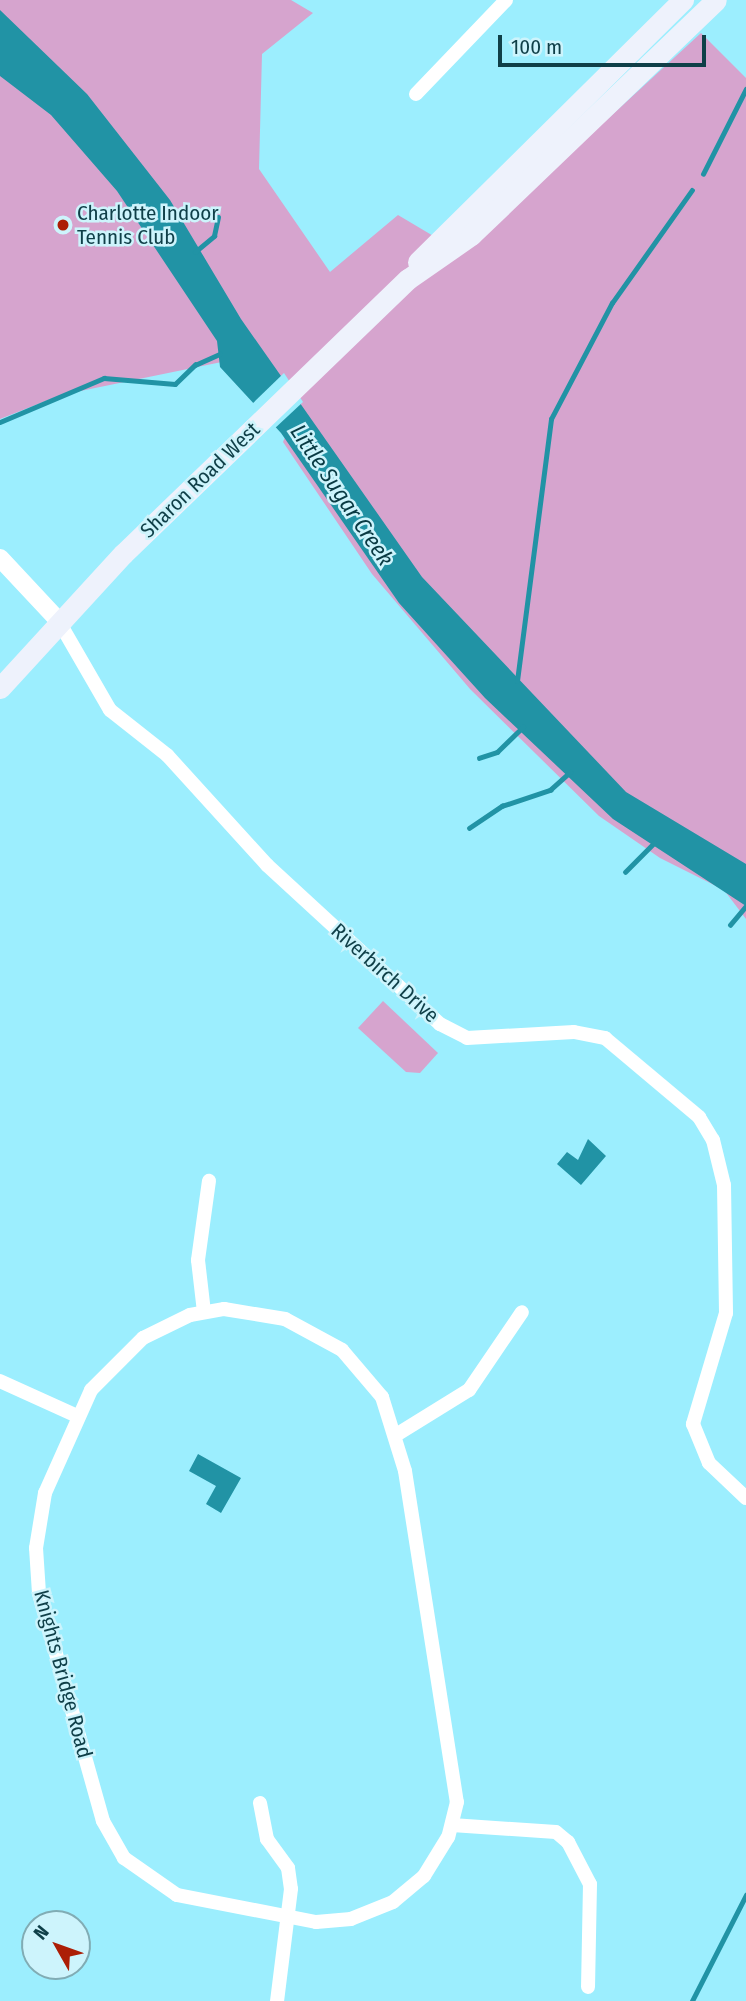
<!DOCTYPE html>
<style>
body{margin:0}
#map{position:relative;width:746px;height:2001px;overflow:hidden;background:#9ceefe;font-family:"Fira Sans Condensed",sans-serif}
div>[style]{position:absolute}
.green>*{inset:0;background:#d6a4ce}
.water>*{inset:0;background:#2193a5}
.pier>*{inset:0;background:#9ceefe}
.stream>*{height:4.5px;margin:-2.25px;padding:0 2.25px;transform-origin:2.25px;border-radius:2.25px;background:#2193a5}
.minor>*{height:14px;margin:-7px;padding:0 7px;transform-origin:7px;border-radius:7px;background:#fff}
.tertiary>*{height:18px;margin:-9px;padding:0 9px;transform-origin:9px;border-radius:9px;background:#fff}
.secondary>*{height:21px;margin:-10.5px;padding:0 10.5px;transform-origin:10.5px;border-radius:10.5px;background:#eef2fc}
.dots>*{width:19px;height:19px;translate:-50% -50%;box-sizing:border-box;border:4px solid #cdf4fc;border-radius:50%}
span{translate:-50% -50%;white-space:nowrap;text-align:center;line-height:1.15;-webkit-text-stroke:5px #cdf4fc;paint-order:stroke}
.poi-label{font-size:21px;color:#0f3f48}
.left{translate:0 -50%;text-align:left}
.street-label{font-size:21px;color:#0f3f48}
.water-label{font-size:23px;color:#093a43;font-style:italic}
.north{position:absolute;left:21px;top:1910px;width:70px;height:70px;box-sizing:border-box;background:#cdf4fc;border:2px solid #81acb4;border-radius:50%;rotate:310deg;font-size:19px;font-weight:700;line-height:28px;text-align:center;color:#0f3f48}
.north::after{content:'';display:block;margin:auto;width:24px;height:32px;background:#ac1e06;clip-path:polygon(50% 0,100% 100%,50% 72%,0 100%)}
.scale{position:absolute;left:498px;top:35px;width:208px;height:32px;box-sizing:border-box;border:4px solid #0f3f48;border-top:0;padding-left:9px;font-size:21px;line-height:24px;white-space:nowrap;color:#0f3f48;-webkit-text-stroke:5px #cdf4fc;paint-order:stroke}
</style>
<div id="map">
<div class="green">
<i style="clip-path:polygon(0 0,291px 0,313px 13px,262px 54px,259px 169px,330px 272px,398px 215px,462px 253px,701px 33px,746px 78px,746px 919px,724px 890px,660px 858px,599px 816px,470px 689px,372px 574px,283px 442px,292px 420px,246px 357px,61px 395px,0 419px)"></i>
<i style="clip-path:polygon(383px 1001px,438px 1053px,420px 1073px,406px 1072px,358px 1028px)"></i>
</div>
<div class="water">
<i style="clip-path:polygon(0 10px,87px 94px,170px 200px,241px 319px,422px 577px,626px 792px,746px 864px,746px 906px,613px 819px,485px 698px,399px 603px,281px 433px,220px 367px,217px 341px,117px 191px,51px 115px,0 76px)"></i>
<i style="clip-path:polygon(588px 1139px,606px 1156px,581px 1185px,557px 1164px,567px 1152px,578px 1160px)"></i>
<i style="clip-path:polygon(198px 1454px,241px 1478px,221px 1513px,206px 1504px,216px 1486px,189px 1471px)"></i>
</div>
<div class="pier">
<i style="clip-path:polygon(284px 373px,303px 402px,273px 430px,250px 406px)"></i>
</div>
<div class="stream">
<i style="left:703px;top:174px;width:95px;rotate:-63.2deg"></i>
<i style="left:195px;top:252px;width:25px;rotate:-40deg"></i>
<i style="left:214px;top:236px;width:19px;rotate:-78deg"></i>
<i style="left:0;top:422px;width:113px;rotate:-22.9deg"></i>
<i style="left:104px;top:378px;width:71px;rotate:4.8deg"></i>
<i style="left:175px;top:384px;width:28px;rotate:-44deg"></i>
<i style="left:195px;top:365px;width:27px;rotate:-24deg"></i>
<i style="left:517px;top:681px;width:264px;rotate:-82.6deg"></i>
<i style="left:551px;top:419px;width:131px;rotate:-62.3deg"></i>
<i style="left:612px;top:303px;width:138px;rotate:-54.7deg"></i>
<i style="left:479px;top:758px;width:19px;rotate:-18deg"></i>
<i style="left:497px;top:752px;width:36px;rotate:-44deg"></i>
<i style="left:469px;top:828px;width:40px;rotate:-34deg"></i>
<i style="left:502px;top:806px;width:51px;rotate:-18.4deg"></i>
<i style="left:550px;top:790px;width:27px;rotate:-42deg"></i>
<i style="left:625px;top:872px;width:41px;rotate:-45deg"></i>
<i style="left:730px;top:925px;width:25px;rotate:-50deg"></i>
<i style="left:692px;top:2001px;width:119px;rotate:-63deg"></i>
</div>
<div class="minor">
<i style="left:416px;top:94px;width:130px;rotate:-46.2deg"></i>
<i style="left:58px;top:620px;width:104px;rotate:60deg"></i>
<i style="left:110px;top:710px;width:73px;rotate:38.3deg"></i>
<i style="left:167px;top:755px;width:149px;rotate:47.7deg"></i>
<i style="left:267px;top:865px;width:235px;rotate:42.6deg"></i>
<i style="left:440px;top:1024px;width:30px;rotate:27deg"></i>
<i style="left:467px;top:1038px;width:107px;rotate:-3.2deg"></i>
<i style="left:574px;top:1032px;width:32px;rotate:11deg"></i>
<i style="left:605px;top:1038px;width:123px;rotate:40deg"></i>
<i style="left:699px;top:1117px;width:27px;rotate:59deg"></i>
<i style="left:713px;top:1140px;width:46px;rotate:76.3deg"></i>
<i style="left:724px;top:1185px;width:128px;rotate:89.1deg"></i>
<i style="left:726px;top:1313px;width:116px;rotate:106.6deg"></i>
<i style="left:693px;top:1424px;width:42px;rotate:67.7deg"></i>
<i style="left:709px;top:1463px;width:51px;rotate:43.4deg"></i>
<i style="left:224px;top:1309px;width:62px;rotate:9.3deg"></i>
<i style="left:285px;top:1319px;width:65px;rotate:28.5deg"></i>
<i style="left:342px;top:1350px;width:62px;rotate:49.6deg"></i>
<i style="left:382px;top:1397px;width:77px;rotate:72.7deg"></i>
<i style="left:405px;top:1471px;width:335px;rotate:81.1deg"></i>
<i style="left:457px;top:1802px;width:36px;rotate:104deg"></i>
<i style="left:448px;top:1837px;width:46px;rotate:121.6deg"></i>
<i style="left:424px;top:1876px;width:40px;rotate:140deg"></i>
<i style="left:393px;top:1902px;width:45px;rotate:158deg"></i>
<i style="left:351px;top:1919px;width:35px;rotate:175deg"></i>
<i style="left:316px;top:1922px;width:142px;rotate:-169deg"></i>
<i style="left:177px;top:1895px;width:65px;rotate:-145.1deg"></i>
<i style="left:124px;top:1858px;width:43px;rotate:-119.6deg"></i>
<i style="left:103px;top:1821px;width:237px;rotate:-105.7deg"></i>
<i style="left:39px;top:1593px;width:45px;rotate:-93.8deg"></i>
<i style="left:36px;top:1548px;width:56px;rotate:-80.7deg"></i>
<i style="left:45px;top:1493px;width:113px;rotate:-65.9deg"></i>
<i style="left:91px;top:1390px;width:74px;rotate:-45deg"></i>
<i style="left:143px;top:1338px;width:52px;rotate:-26.1deg"></i>
<i style="left:190px;top:1315px;width:35px;rotate:-10deg"></i>
<i style="left:204px;top:1312px;width:52px;rotate:-96.6deg"></i>
<i style="left:198px;top:1260px;width:80px;rotate:-82.1deg"></i>
<i style="left:0;top:1381px;width:85px;rotate:24.4deg"></i>
<i style="left:396px;top:1435px;width:86px;rotate:-31.7deg"></i>
<i style="left:469px;top:1390px;width:94px;rotate:-55.8deg"></i>
<i style="left:260px;top:1803px;width:37px;rotate:79deg"></i>
<i style="left:267px;top:1839px;width:36px;rotate:54deg"></i>
<i style="left:288px;top:1868px;width:21px;rotate:82deg"></i>
<i style="left:291px;top:1889px;width:113px;rotate:97.1deg"></i>
<i style="left:452px;top:1825px;width:104px;rotate:3.9deg"></i>
<i style="left:556px;top:1832px;width:16px;rotate:40deg"></i>
<i style="left:568px;top:1842px;width:47px;rotate:62.4deg"></i>
<i style="left:590px;top:1884px;width:103px;rotate:91.1deg"></i>
</div>
<div class="tertiary">
<i style="left:0;top:558px;width:85px;rotate:46.9deg"></i>
</div>
<div class="secondary">
<i style="left:418px;top:262px;width:373px;rotate:-44.7deg"></i>
<i style="left:0;top:688px;width:182px;rotate:-47.5deg"></i>
<i style="left:123px;top:554px;width:396px;rotate:-44deg"></i>
<i style="left:408px;top:279px;width:77px;rotate:-34.9deg"></i>
<i style="left:471px;top:235px;width:339px;rotate:-43.8deg"></i>
</div>
<div class="dots">
<i style="left:63px;top:225px;background:#ac1e06"></i>
</div>
<div class="poi-label">
<span class="left" style="left:77px;top:225px">Charlotte Indoor<br>Tennis Club</span>
</div>
<div class="street-label">
<span style="left:200px;top:480px;rotate:-44deg">Sharon Road West</span>
<span style="left:385px;top:973px;rotate:42deg">Riverbirch Drive</span>
<span style="left:63px;top:1674px;rotate:75deg">Knights Bridge Road</span>
</div>
<div class="water-label">
<span style="left:342px;top:495px;rotate:56deg">Little Sugar Creek</span>
</div>
<div class="north">N</div>
<div class="scale">100 m</div>
</div>
